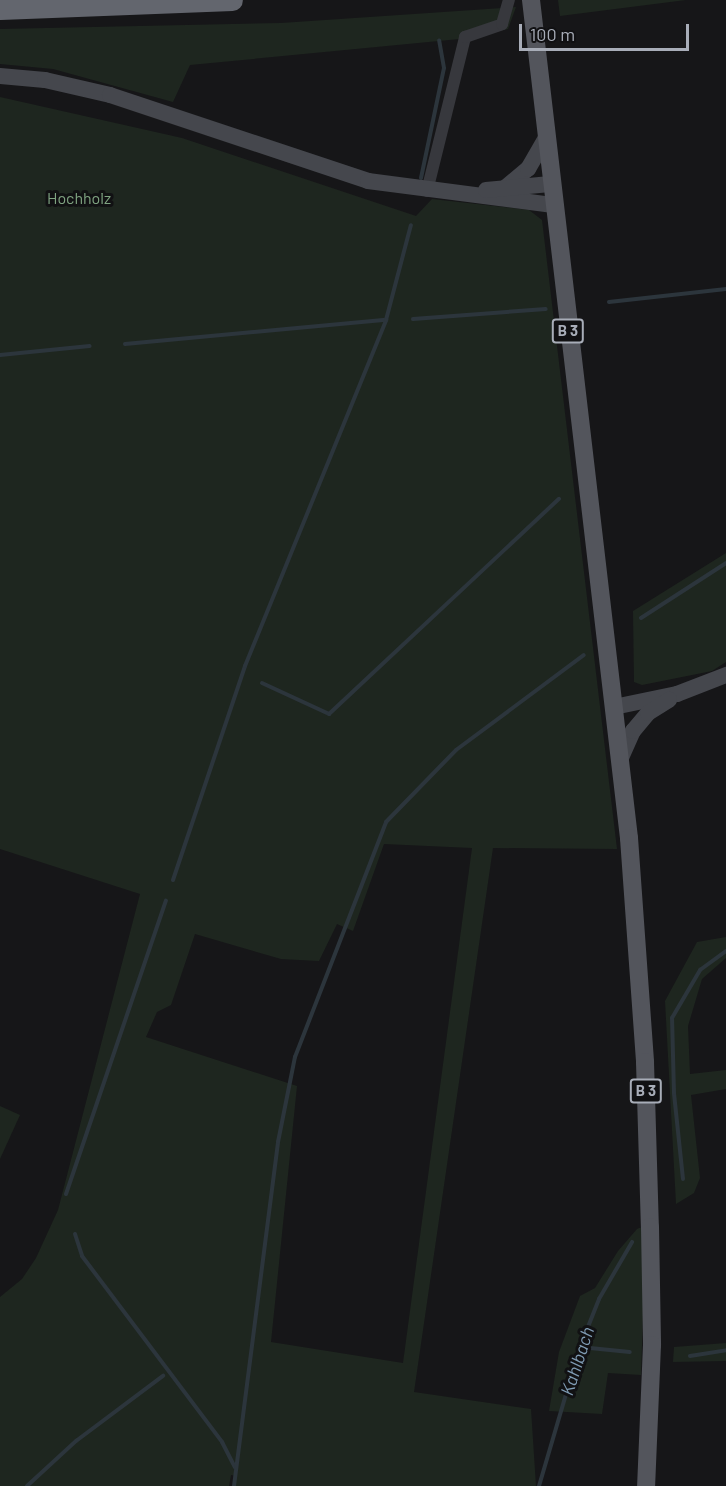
<!DOCTYPE html>
<style>
body{margin:0}
#map{position:relative;width:726px;height:1486px;overflow:hidden;background:#161618;font-family:Barlow,sans-serif}
div>[style]{position:absolute}
.green>*{inset:0;background:#1e261f}
.stream>*{height:4px;margin:-2px;padding:0 2px;transform-origin:2px;border-radius:2px;background:#2c353c}
.street>*{height:12px;margin:-6px;padding:0 6px;transform-origin:6px;border-radius:6px;background:#37383d}
.secondary>*{height:16px;margin:-8px;padding:0 8px;transform-origin:8px;border-radius:8px;background:#45474d}
.primary>*{height:18px;margin:-9px;padding:0 9px;transform-origin:9px;border-radius:9px;background:#53555c}
.highway>*{height:21px;margin:-10.5px;padding:0 10.5px;transform-origin:10.5px;border-radius:10.5px;background:#63666e}
span{translate:-50% -50%;white-space:nowrap;text-align:center;line-height:1.15;-webkit-text-stroke:6px #111113;paint-order:stroke}
.shield-label span{padding:2px 4px;background:#111113;border:2px solid;border-radius:4px;-webkit-text-stroke-width:0}
.shield-label{font-size:15px;color:#a8adb8;font-weight:700}
.park-label{font-size:16px;color:#7fa381}
.water-label{font-size:18px;color:#7f9bb3;font-style:italic}
.scale{position:absolute;left:519px;top:24px;width:170px;height:27px;box-sizing:border-box;border:3px solid #a8adb8;border-top:0;padding-left:8px;font-size:18px;line-height:21px;white-space:nowrap;color:#a8adb8;-webkit-text-stroke:4px #111113;paint-order:stroke}
</style>
<div id="map">
<div class="green">
<i style="clip-path:polygon(558px 0,686px 0,560px 16px)"></i>
<i style="clip-path:polygon(516px 7px,508px 29px,470px 38px,190px 65px,173px 102px,53px 69px,0 64px,0 29px,281px 23px)"></i>
<i style="clip-path:polygon(evenodd,0 97px,182px 138px,416px 216px,432px 199px,529px 210px,542px 220px,617px 849px,493px 848px,414px 1392px,531px 1409px,536px 1486px,236px 1486px,236px 1476px,231px 1475px,229px 1486px,0 1486px,0 1297px,22px 1279px,36px 1258px,58px 1210px,140px 894px,0 849px,0 97px,384px 844px,472px 848px,403px 1363px,271px 1342px,297px 1086px,146px 1037px,157px 1012px,171px 1005px,195px 934px,281px 959px,319px 961px,337px 924px,353px 931px,384px 844px)"></i>
<i style="clip-path:polygon(726px 553px,726px 662px,712px 671px,642px 685px,634px 682px,633px 611px)"></i>
<i style="clip-path:polygon(726px 937px,726px 958px,702px 979px,688px 1026px,690px 1074px,726px 1070px,726px 1089px,691px 1095px,700px 1178px,694px 1193px,676px 1204px,665px 1001px,697px 942px)"></i>
<i style="clip-path:polygon(0 1106px,20px 1115px,0 1159px)"></i>
<i style="clip-path:polygon(646px 1225px,641px 1375px,608px 1373px,602px 1414px,549px 1411px,559px 1352px,580px 1296px,595px 1288px,618px 1251px,637px 1229px)"></i>
<i style="clip-path:polygon(726px 1343px,726px 1361px,673px 1362px,674px 1347px)"></i>
</div>
<div class="stream">
<i style="left:421px;top:178px;width:112px;rotate:-78.2deg"></i>
<i style="left:444px;top:68px;width:28px;rotate:-100deg"></i>
<i style="left:609px;top:302px;width:118px;rotate:-6.3deg"></i>
<i style="left:413px;top:319px;width:133px;rotate:-4.3deg"></i>
<i style="left:125px;top:344px;width:262px;rotate:-5.3deg"></i>
<i style="left:0;top:355px;width:90px;rotate:-5.7deg"></i>
<i style="left:641px;top:618px;width:101px;rotate:-32.9deg"></i>
<i style="left:262px;top:683px;width:74px;rotate:24.8deg"></i>
<i style="left:329px;top:714px;width:315px;rotate:-43.1deg"></i>
<i style="left:173px;top:880px;width:226px;rotate:-71.4deg"></i>
<i style="left:245px;top:666px;width:374px;rotate:-67.8deg"></i>
<i style="left:386px;top:320px;width:98px;rotate:-75.3deg"></i>
<i style="left:683px;top:1179px;width:86px;rotate:-96deg"></i>
<i style="left:674px;top:1093px;width:75px;rotate:-91.5deg"></i>
<i style="left:672px;top:1018px;width:56px;rotate:-59.7deg"></i>
<i style="left:700px;top:970px;width:32px;rotate:-36deg"></i>
<i style="left:66px;top:1194px;width:310px;rotate:-71.2deg"></i>
<i style="left:75px;top:1234px;width:23px;rotate:72deg"></i>
<i style="left:82px;top:1256px;width:233px;rotate:53deg"></i>
<i style="left:222px;top:1442px;width:28px;rotate:63deg"></i>
<i style="left:580px;top:1347px;width:50px;rotate:5.7deg"></i>
<i style="left:690px;top:1356px;width:36px;rotate:-9deg"></i>
<i style="left:27px;top:1486px;width:67px;rotate:-42.6deg"></i>
<i style="left:76px;top:1441px;width:109px;rotate:-36.8deg"></i>
<i style="left:234px;top:1486px;width:347px;rotate:-82.7deg"></i>
<i style="left:278px;top:1142px;width:87px;rotate:-78.7deg"></i>
<i style="left:295px;top:1057px;width:252px;rotate:-68.8deg"></i>
<i style="left:386px;top:822px;width:100px;rotate:-45.8deg"></i>
<i style="left:456px;top:750px;width:159px;rotate:-36.6deg"></i>
<i style="left:539px;top:1486px;width:145px;rotate:-73.6deg"></i>
<i style="left:580px;top:1347px;width:52px;rotate:-68.4deg"></i>
<i style="left:599px;top:1299px;width:66px;rotate:-59.9deg"></i>
</div>
<div class="street">
<i style="left:427px;top:191px;width:159px;rotate:-76.1deg"></i>
<i style="left:465px;top:37px;width:39px;rotate:-19deg"></i>
<i style="left:502px;top:24px;width:25px;rotate:-74deg"></i>
</div>
<div class="secondary">
<i style="left:0;top:76px;width:45px;rotate:5.1deg"></i>
<i style="left:45px;top:80px;width:67px;rotate:13deg"></i>
<i style="left:110px;top:95px;width:272px;rotate:18.4deg"></i>
<i style="left:368px;top:181px;width:187px;rotate:7.4deg"></i>
<i style="left:505px;top:188px;width:30px;rotate:-40deg"></i>
<i style="left:528px;top:169px;width:36px;rotate:-60deg"></i>
<i style="left:486px;top:190px;width:64px;rotate:-5.4deg"></i>
<i style="left:614px;top:707px;width:64px;rotate:-11.7deg"></i>
<i style="left:677px;top:694px;width:53px;rotate:-21.2deg"></i>
<i style="left:620px;top:760px;width:32px;rotate:-66deg"></i>
<i style="left:633px;top:731px;width:23px;rotate:-50deg"></i>
<i style="left:648px;top:713px;width:25px;rotate:-32deg"></i>
</div>
<div class="primary">
<i style="left:531px;top:0;width:844px;rotate:83.33deg"></i>
<i style="left:629px;top:838px;width:225px;rotate:85.9deg"></i>
<i style="left:645px;top:1062px;width:165px;rotate:88.3deg"></i>
<i style="left:650px;top:1227px;width:118px;rotate:89deg"></i>
<i style="left:652px;top:1345px;width:141px;rotate:92.4deg"></i>
</div>
<div class="highway">
<i style="left:0;top:9px;width:232px;rotate:-2.2deg"></i>
</div>
<div class="shield-label">
<span style="left:568px;top:331px">B 3</span>
<span style="left:646px;top:1091px">B 3</span>
</div>
<div class="park-label">
<span style="left:79px;top:198px">Hochholz</span>
</div>
<div class="water-label">
<span style="left:577px;top:1361px;rotate:-72deg">Kahlbach</span>
</div>
<div class="scale">100 m</div>
</div>
